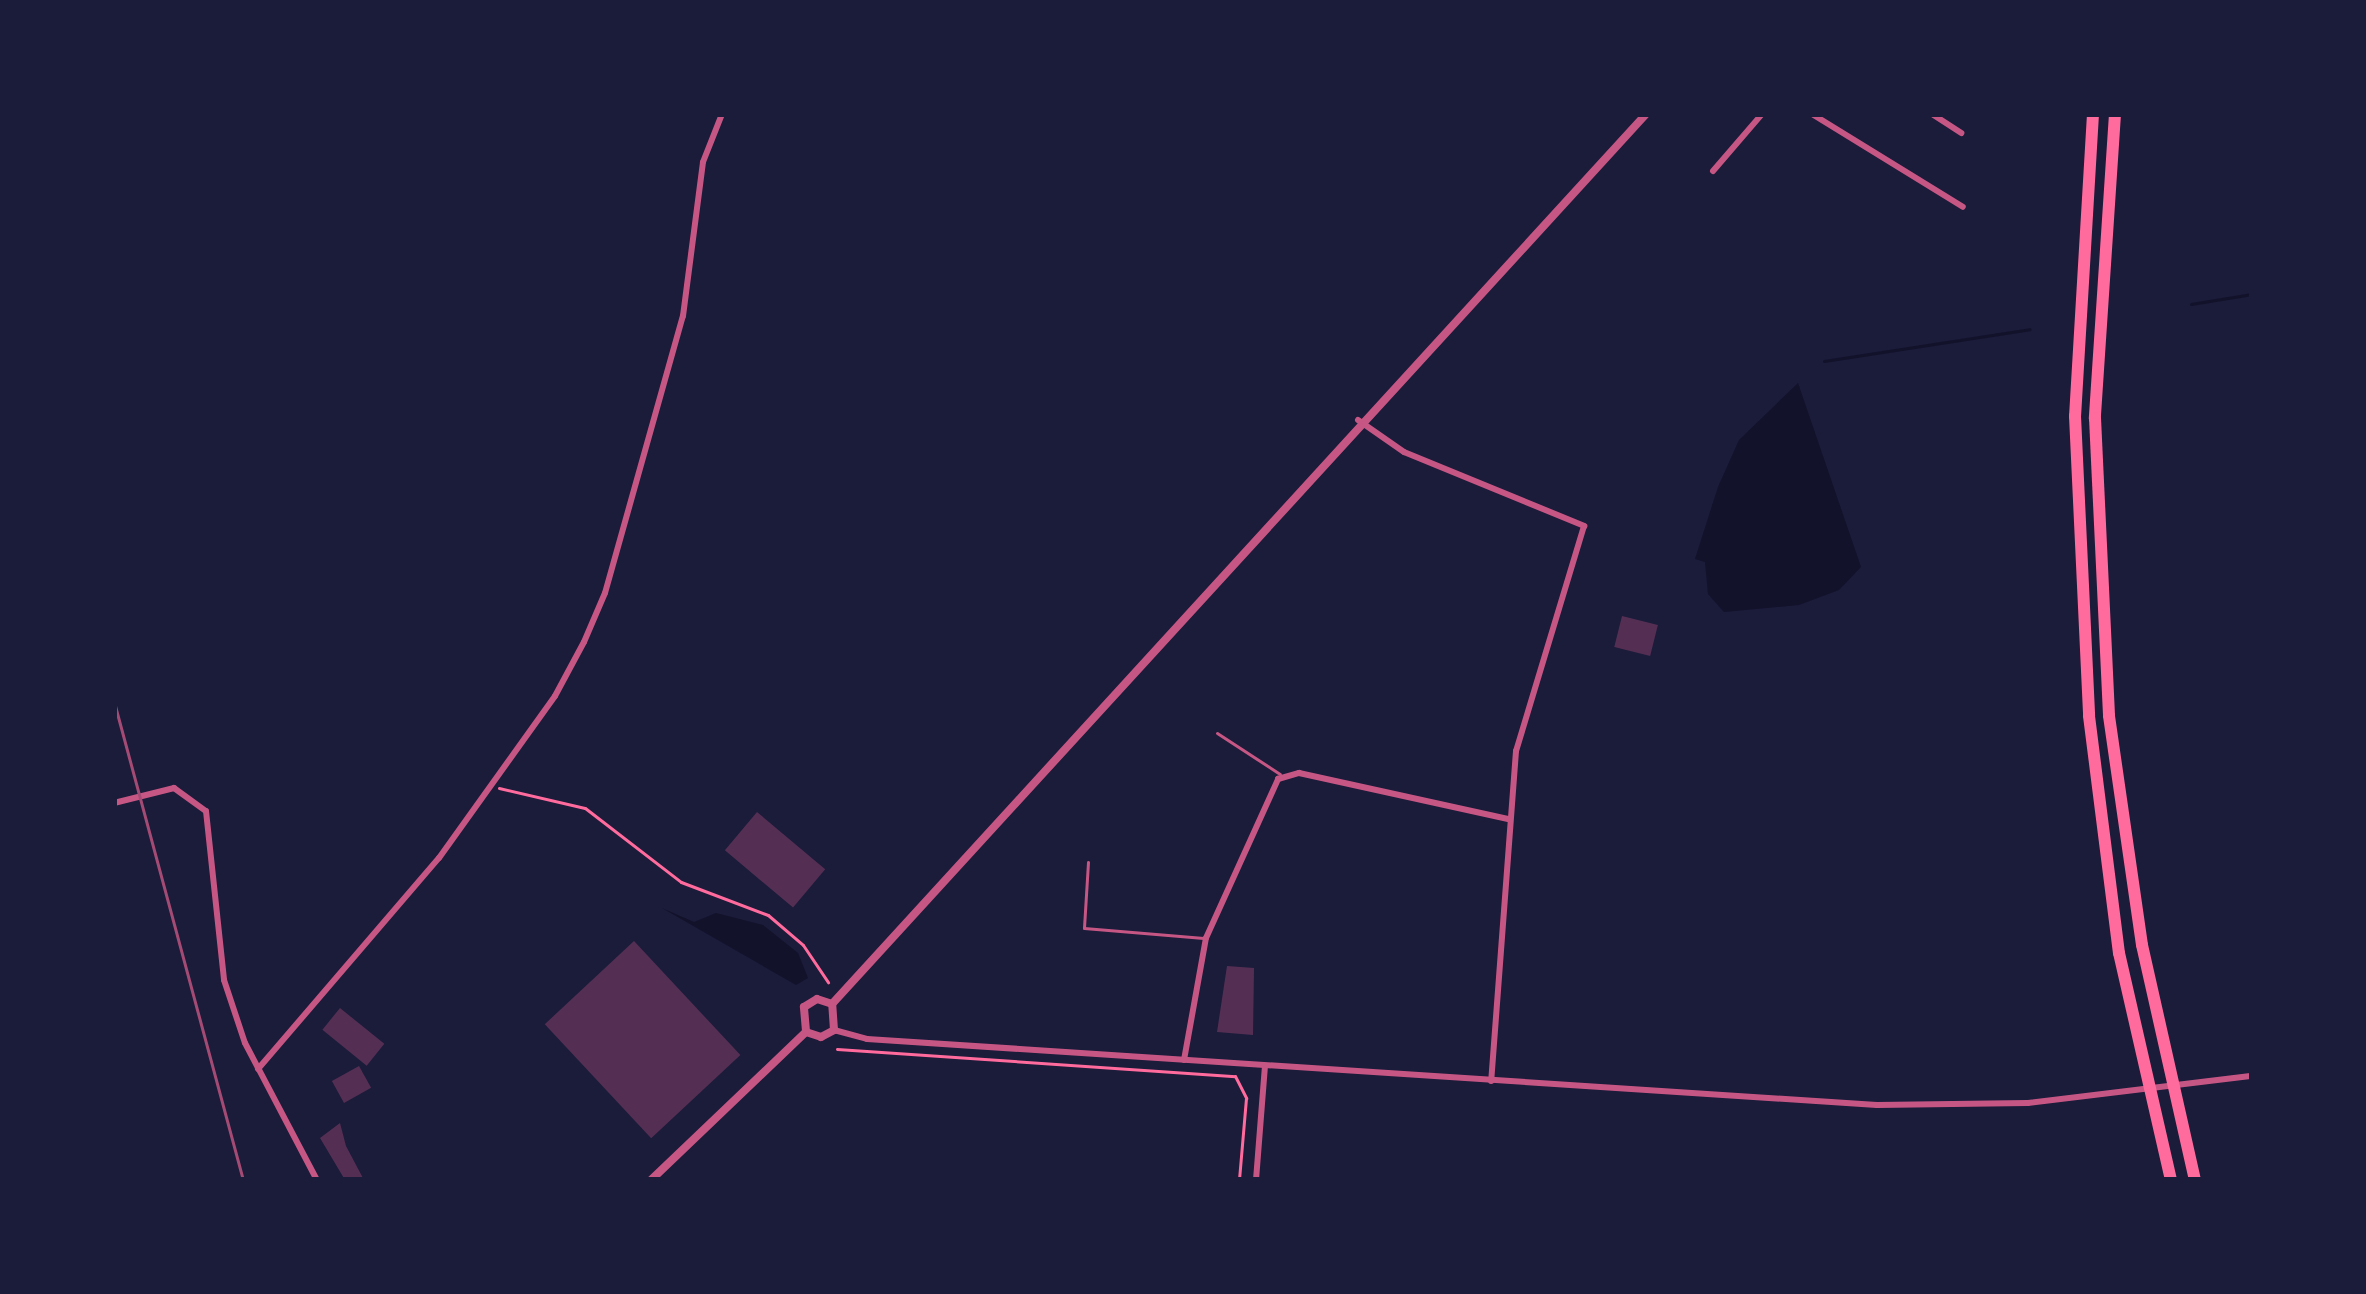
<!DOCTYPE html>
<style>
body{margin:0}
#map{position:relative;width:2366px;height:1294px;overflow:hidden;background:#1b1b3a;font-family:Roboto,sans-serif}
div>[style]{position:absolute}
.water>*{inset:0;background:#12122b}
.stream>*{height:3px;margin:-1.5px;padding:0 1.5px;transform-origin:1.5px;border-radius:1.5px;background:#12122b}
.building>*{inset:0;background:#542f53;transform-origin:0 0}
.path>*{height:3px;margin:-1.5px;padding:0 1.5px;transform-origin:1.5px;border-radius:1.5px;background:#ff6b9d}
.service>*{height:3px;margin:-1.5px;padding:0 1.5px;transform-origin:1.5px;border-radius:1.5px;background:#c65784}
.minor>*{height:6px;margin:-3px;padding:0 3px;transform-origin:3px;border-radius:3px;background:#c65784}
.tertiary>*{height:8px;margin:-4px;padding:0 4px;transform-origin:4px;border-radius:4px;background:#c65784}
.motorway>*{height:12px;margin:-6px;padding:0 6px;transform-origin:6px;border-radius:6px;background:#ff6b9d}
.rail>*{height:3px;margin:-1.5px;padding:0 1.5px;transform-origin:1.5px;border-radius:1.5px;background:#a44b75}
span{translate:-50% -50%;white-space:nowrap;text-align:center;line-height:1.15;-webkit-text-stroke:9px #1b1b3a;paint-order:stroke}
.frame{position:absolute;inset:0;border:117px solid #1b1b3a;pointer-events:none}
</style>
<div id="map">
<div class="water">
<i style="clip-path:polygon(1798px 383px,1861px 567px,1839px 590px,1799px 605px,1724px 612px,1708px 594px,1705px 562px,1695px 559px,1718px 487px,1739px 440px)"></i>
<i style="clip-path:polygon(662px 908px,694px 922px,716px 913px,763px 925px,798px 953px,808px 978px,796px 985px)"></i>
</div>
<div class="stream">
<i style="left:2191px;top:304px;width:62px;rotate:-9.3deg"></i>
<i style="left:1824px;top:361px;width:208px;rotate:-8.8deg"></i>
</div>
<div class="building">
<i style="left:1622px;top:616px;width:37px;height:32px;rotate:14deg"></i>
<i style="left:757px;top:812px;width:89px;height:50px;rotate:40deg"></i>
<i style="left:634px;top:941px;width:156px;height:122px;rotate:47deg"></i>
<i style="clip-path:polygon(1227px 966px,1254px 968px,1253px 1035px,1217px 1032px)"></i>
<i style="left:340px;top:1008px;width:57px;height:28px;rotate:39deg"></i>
<i style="left:359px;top:1066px;width:25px;height:31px;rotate:61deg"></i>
<i style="clip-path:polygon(340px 1123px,346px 1146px,364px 1180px,345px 1180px,320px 1138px)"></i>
</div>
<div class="path">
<i style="left:499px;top:788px;width:88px;rotate:13.1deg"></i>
<i style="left:585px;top:808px;width:121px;rotate:37.6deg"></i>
<i style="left:681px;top:882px;width:93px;rotate:20.8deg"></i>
<i style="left:768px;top:915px;width:46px;rotate:40.6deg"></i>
<i style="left:803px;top:945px;width:45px;rotate:56deg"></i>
<i style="left:837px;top:1049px;width:399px;rotate:3.9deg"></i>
<i style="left:1235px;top:1076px;width:25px;rotate:63deg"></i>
<i style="left:1246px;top:1098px;width:82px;rotate:94.9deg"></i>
</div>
<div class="service">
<i style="left:1217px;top:733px;width:75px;rotate:33.1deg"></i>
<i style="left:1088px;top:862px;width:66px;rotate:93.5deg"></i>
<i style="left:1084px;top:928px;width:120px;rotate:4.8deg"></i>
</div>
<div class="minor">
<i style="left:1812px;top:114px;width:177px;rotate:31.6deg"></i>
<i style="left:1932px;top:114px;width:35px;rotate:33deg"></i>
<i style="left:1713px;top:171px;width:75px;rotate:-49.3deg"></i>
<i style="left:1358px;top:420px;width:56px;rotate:34.8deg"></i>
<i style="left:1404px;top:452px;width:195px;rotate:22.3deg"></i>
<i style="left:1584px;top:526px;width:235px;rotate:106.8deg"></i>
<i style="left:1516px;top:751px;width:331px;rotate:94.3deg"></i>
<i style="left:114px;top:803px;width:62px;rotate:-14deg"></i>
<i style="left:174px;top:788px;width:39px;rotate:36deg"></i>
<i style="left:206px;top:811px;width:170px;rotate:83.9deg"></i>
<i style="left:224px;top:980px;width:66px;rotate:71.6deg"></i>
<i style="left:245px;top:1043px;width:155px;rotate:62.3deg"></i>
<i style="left:834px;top:1030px;width:34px;rotate:15deg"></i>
<i style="left:867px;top:1039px;width:1012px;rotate:3.74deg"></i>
<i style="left:1877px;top:1105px;width:151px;rotate:-0.8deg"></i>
<i style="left:2028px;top:1103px;width:226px;rotate:-6.9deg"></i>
<i style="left:1184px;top:1060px;width:124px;rotate:-79.8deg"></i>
<i style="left:1206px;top:938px;width:175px;rotate:-65.6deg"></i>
<i style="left:1278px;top:779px;width:22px;rotate:-16deg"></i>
<i style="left:1299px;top:773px;width:214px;rotate:12.4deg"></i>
<i style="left:258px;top:1069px;width:278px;rotate:-49.4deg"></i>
<i style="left:439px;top:858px;width:199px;rotate:-54.4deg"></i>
<i style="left:555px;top:696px;width:61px;rotate:-61.8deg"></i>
<i style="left:584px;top:642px;width:53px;rotate:-66.8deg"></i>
<i style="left:605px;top:593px;width:288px;rotate:-74.3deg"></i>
<i style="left:683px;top:316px;width:155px;rotate:-82.6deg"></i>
<i style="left:703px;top:162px;width:52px;rotate:-68.4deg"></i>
<i style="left:1256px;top:1180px;width:114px;rotate:-85.5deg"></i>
</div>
<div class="tertiary">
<i style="left:832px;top:1004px;width:1206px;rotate:-47.55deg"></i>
<i style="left:806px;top:1031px;width:24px;rotate:-95deg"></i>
<i style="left:804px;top:1007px;width:15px;rotate:-32deg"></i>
<i style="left:817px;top:999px;width:16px;rotate:18deg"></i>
<i style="left:806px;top:1032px;width:16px;rotate:18deg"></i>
<i style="left:821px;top:1037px;width:15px;rotate:-28deg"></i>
<i style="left:834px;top:1030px;width:26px;rotate:-94deg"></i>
<i style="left:651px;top:1180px;width:214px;rotate:-43.7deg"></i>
</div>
<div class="motorway">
<i style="left:2093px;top:114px;width:303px;rotate:93.4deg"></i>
<i style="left:2075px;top:416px;width:300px;rotate:87.3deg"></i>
<i style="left:2089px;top:716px;width:239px;rotate:82.8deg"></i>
<i style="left:2119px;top:953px;width:233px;rotate:77.1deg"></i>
<i style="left:2115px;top:114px;width:305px;rotate:93.8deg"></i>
<i style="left:2095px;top:418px;width:298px;rotate:87.3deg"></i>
<i style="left:2109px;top:716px;width:231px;rotate:81.8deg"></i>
<i style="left:2142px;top:945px;width:241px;rotate:77.3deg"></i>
</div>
<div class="rail">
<i style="left:114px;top:702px;width:495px;rotate:74.9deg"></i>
</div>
<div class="frame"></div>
</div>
